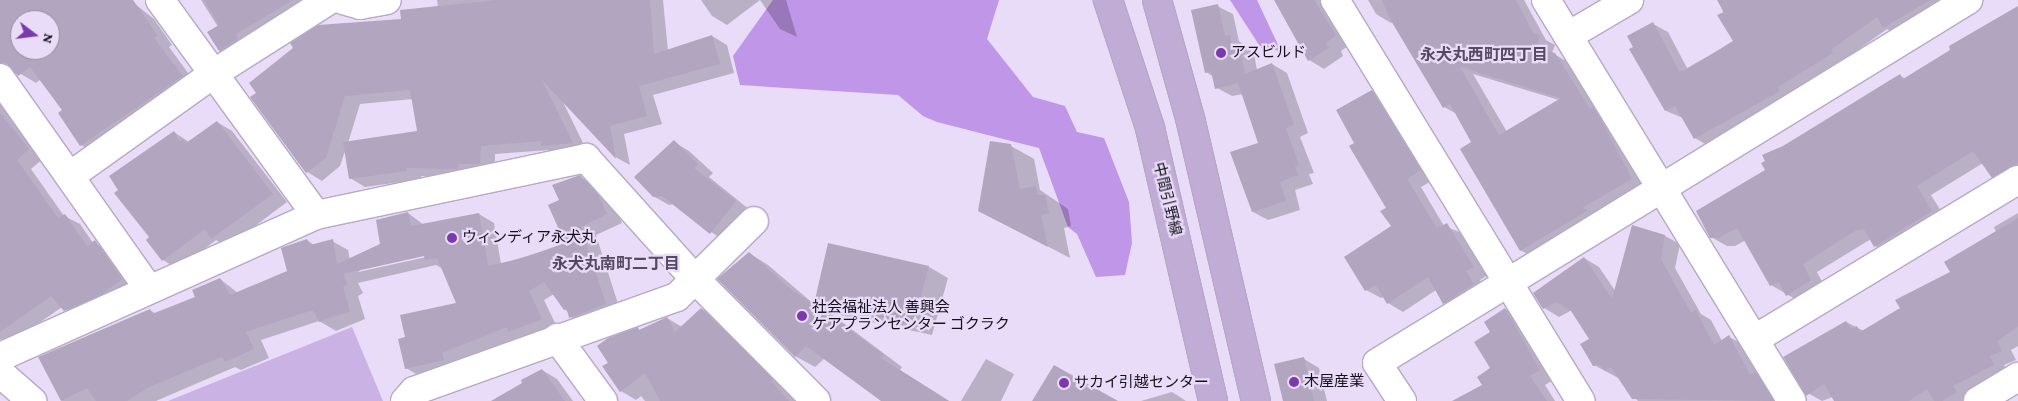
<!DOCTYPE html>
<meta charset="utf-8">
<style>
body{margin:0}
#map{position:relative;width:2018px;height:401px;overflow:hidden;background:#e9dcf8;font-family:"Crimson Pro","Noto Sans JP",serif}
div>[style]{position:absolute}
.green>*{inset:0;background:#cab2e5}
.forest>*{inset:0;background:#bf96e8}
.shadow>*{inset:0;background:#0003}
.building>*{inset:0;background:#b1a5bf}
.roads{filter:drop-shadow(1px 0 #b6a9c4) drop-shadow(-1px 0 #b6a9c4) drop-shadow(0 1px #b6a9c4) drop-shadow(0 -1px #b6a9c4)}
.minor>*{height:28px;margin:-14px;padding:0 14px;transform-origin:14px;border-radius:14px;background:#fff}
.major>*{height:28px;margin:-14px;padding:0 14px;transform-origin:14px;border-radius:14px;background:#c1acd6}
.dots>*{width:14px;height:14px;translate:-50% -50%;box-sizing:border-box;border:2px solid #e9dcf8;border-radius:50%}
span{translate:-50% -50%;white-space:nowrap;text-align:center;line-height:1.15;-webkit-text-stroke:4.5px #e9dcf8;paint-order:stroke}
.poi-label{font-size:15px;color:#15111a}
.left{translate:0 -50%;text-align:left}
.street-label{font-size:15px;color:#15111a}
.neighbourhood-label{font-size:16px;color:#554a61;font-weight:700}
.north{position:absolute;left:10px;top:10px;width:50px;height:50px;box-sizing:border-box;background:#e9dcf8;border:1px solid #948b9f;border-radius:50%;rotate:105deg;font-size:14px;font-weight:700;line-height:20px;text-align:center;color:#15111a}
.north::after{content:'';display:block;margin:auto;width:18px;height:22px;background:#7a39ad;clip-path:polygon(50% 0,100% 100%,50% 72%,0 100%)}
</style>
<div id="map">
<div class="green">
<i style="clip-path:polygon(352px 327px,383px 401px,168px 401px)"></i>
</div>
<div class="forest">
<i style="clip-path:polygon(773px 0,999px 0,987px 39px,1033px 97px,1065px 106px,1077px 132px,1104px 138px,1129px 202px,1132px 243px,1125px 275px,1096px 277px,1077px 234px,1068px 227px,1039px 148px,937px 122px,923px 116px,898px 95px,740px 85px,733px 56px)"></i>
<i style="clip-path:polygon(1230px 0,1257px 0,1281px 51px,1261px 48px)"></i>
</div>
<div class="shadow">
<i style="clip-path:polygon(evenodd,0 0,130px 0,154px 19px,172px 45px,169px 47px,197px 85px,96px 153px,81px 145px,63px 111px,41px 79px,36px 83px,21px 74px,0 43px,0 0,20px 20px,50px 20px,50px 50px,20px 50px,20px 20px)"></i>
<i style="clip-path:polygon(201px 0,329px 0,235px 59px,220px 51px,208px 33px,218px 27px)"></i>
<i style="clip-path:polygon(evenodd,437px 0,663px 0,668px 51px,712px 36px,727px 45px,734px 73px,653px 95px,662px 124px,624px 134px,630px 165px,617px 158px,562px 100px,587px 151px,557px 154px,550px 150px,495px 154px,495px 172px,472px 177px,421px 176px,422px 179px,365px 187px,350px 178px,345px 151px,340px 166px,322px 181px,304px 170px,251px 97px,402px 20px,438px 7px,437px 0,413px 99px,418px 132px,348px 143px,360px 104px,413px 99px)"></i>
<i style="clip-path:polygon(701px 0,786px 0,797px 37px,780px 29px,760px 0,727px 25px,712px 16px)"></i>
<i style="clip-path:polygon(1276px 0,1322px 0,1351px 44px,1341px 51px,1343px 56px,1324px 69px,1309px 60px)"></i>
<i style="clip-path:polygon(evenodd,1368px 0,1524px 0,1546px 40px,1555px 45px,1552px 53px,1570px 63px,1646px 188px,1535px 258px,1520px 250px,1473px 142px,1457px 114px,1444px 107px,1394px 21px,1391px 23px,1376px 14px,1368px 0,1473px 74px,1559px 100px,1507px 132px,1473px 74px)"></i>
<i style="clip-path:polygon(1718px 0,1958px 0,1899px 36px,1887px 29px,1845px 59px,1847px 62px,1710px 147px,1695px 138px,1683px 118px,1666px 111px,1653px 24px,1668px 32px,1687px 68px,1735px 41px)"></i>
<i style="clip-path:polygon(1217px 6px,1233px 14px,1239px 41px,1254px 54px,1257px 70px,1272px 64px,1287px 73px,1308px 133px,1300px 137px,1314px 173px,1309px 174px,1313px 184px,1295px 190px,1300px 210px,1268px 220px,1253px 212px,1259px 144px,1243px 94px,1232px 96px,1217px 88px,1214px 77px,1206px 72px)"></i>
<i style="clip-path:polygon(2018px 7px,2018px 179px,2008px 185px,1992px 177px,1983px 163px,1931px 195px,1946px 219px,1890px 255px,1875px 246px,1871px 239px,1817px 272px,1826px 289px,1802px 303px,1771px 285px,1746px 240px,1735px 246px,1727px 246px,1711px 237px,1784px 147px,1900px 76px,1906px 79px)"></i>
<i style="clip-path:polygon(1372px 91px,1387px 100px,1435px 179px,1421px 187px,1444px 226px,1462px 233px,1488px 275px,1480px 280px,1488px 293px,1459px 311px,1444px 303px,1436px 290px,1403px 312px,1388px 303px,1384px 297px,1381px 298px,1366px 290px,1393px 227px,1387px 208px,1356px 143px)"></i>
<i style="clip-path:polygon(0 96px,44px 158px,31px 169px,64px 216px,80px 224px,93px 243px,110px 250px,136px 288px,80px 319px,62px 307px,9px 344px,0 339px)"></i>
<i style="clip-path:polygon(217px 122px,232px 131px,287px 202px,227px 247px,216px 240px,178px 269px,163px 260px,147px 240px,151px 237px,174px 132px,189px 142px)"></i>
<i style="clip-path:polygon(674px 142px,689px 151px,713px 173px,709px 177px,750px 210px,725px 242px,674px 204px,669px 205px,653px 196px)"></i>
<i style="clip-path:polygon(1011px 146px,1034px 159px,1040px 190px,1068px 209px,1071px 226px,1064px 228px,1070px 258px,979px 211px)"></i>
<i style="clip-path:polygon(evenodd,580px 177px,596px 186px,614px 205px,622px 223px,596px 235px,621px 313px,586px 326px,571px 317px,554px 294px,544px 300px,557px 327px,525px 340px,519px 337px,421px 377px,406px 368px,406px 338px,458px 304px,443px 269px,436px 265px,358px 283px,363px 293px,358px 296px,365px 319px,336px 331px,319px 321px,261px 340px,269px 358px,241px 370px,235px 367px,156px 401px,62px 401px,40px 358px,150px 310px,156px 314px,197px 298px,220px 279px,238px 293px,289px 271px,307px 240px,314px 245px,332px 241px,348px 250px,350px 260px,382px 245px,408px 213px,424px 225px,479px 214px,494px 223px,501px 264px,566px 244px,561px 200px,580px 177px,430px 253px,431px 256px,358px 272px,361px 269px,430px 253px)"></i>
<i style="clip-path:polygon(2018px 213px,2018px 346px,2011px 350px,2016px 360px,2004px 365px,2008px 374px,1971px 401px,1836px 401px,1833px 397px,1822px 401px,1806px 392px,1846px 322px,1864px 331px,1902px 308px,1951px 273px,1996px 232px,1994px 227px)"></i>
<i style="clip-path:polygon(1633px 226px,1665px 236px,1680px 244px,1675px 268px,1701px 314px,1711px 320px,1722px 341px,1729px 337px,1744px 345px,1760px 375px,1771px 382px,1783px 401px,1638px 401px,1620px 379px,1594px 365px,1590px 339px,1572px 310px,1559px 317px,1544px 308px,1584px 258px,1599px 267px,1616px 292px)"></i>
<i style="clip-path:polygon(829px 244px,929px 267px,948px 278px,932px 335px,830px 313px,902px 367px,900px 370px,949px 401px,884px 401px,825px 358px,815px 367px,795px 356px,719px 279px,749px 253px,768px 265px,815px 305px)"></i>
<i style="clip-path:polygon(702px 309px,717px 318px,787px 389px,795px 401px,645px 401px,641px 396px,636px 400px,621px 391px,604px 367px,638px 329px,641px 331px,667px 318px,682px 327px)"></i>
<i style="clip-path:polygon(1505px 309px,1520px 318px,1555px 379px,1545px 385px,1555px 401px,1454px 401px,1483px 386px,1492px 368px,1492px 333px)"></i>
<i style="clip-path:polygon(986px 359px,1014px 374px,1001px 401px,961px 401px)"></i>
<i style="clip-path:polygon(1304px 359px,1319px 368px,1327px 401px,1284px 401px)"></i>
<i style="clip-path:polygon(542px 370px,557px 379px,573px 401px,500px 401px)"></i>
<i style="clip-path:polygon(1172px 392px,1186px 401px,1141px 401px)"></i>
</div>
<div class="building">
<i style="clip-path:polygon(evenodd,0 0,133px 0,158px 36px,154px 38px,183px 76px,80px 146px,58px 113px,62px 110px,30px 67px,18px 76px,7px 64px,0 63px,0 0,20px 20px,50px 20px,50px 50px,20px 50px,20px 20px)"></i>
<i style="clip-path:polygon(204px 0,293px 0,236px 34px,238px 39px,219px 51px,207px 32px,219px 25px)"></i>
<i style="clip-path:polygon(496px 0,650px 0,654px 54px,712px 35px,720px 64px,639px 86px,647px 116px,610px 126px,616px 159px,542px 80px,573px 143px,541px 146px,541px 141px,481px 146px,480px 164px,459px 164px,457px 169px,407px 168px,407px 171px,349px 179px,343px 142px,417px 131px,410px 90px,345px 96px,326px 158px,306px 173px,250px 97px,256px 93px,249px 83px,293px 48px,290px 43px,318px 25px,401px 19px,400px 10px)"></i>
<i style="clip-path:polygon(1274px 0,1314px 0,1336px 35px,1326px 43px,1329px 48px,1308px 61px)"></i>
<i style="clip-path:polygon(evenodd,1382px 0,1516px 0,1533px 33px,1540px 35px,1537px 48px,1555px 53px,1590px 109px,1593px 107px,1604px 125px,1632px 179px,1582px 208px,1589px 210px,1520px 251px,1460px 149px,1471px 142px,1450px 104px,1443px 108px,1390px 19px,1382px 0,1460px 67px,1561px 98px,1499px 135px,1460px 67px)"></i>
<i style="clip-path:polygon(1717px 0,1930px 0,1883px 28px,1877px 17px,1831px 50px,1833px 53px,1778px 87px,1780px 91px,1694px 139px,1675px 106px,1665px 111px,1629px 49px,1633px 47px,1627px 36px,1653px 22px,1679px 71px,1686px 70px,1733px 41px,1717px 15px,1724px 12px)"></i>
<i style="clip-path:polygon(1218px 4px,1225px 36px,1230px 35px,1232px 45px,1239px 44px,1245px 74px,1272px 63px,1294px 125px,1286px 128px,1299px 165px,1295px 166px,1298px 175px,1280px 182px,1286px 201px,1252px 212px,1230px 152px,1258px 143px,1238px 83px,1215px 89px,1211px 71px,1205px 73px,1191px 10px)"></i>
<i style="clip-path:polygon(2018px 6px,2018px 163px,1992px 178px,1973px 151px,1917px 186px,1932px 211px,1874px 247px,1864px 229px,1855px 231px,1803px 264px,1811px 280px,1786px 296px,1779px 282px,1770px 286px,1737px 228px,1719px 238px,1710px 238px,1696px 211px,1765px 170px,1761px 163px,1765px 161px,1762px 155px,1783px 146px,1900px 74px,1903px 79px,1950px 50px,1949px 46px)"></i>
<i style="clip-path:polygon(1372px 90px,1421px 170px,1407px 179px,1437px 228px,1447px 223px,1474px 267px,1466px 271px,1474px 284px,1443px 304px,1428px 277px,1387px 304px,1376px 285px,1365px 291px,1344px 257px,1391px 226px,1380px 211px,1386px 208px,1349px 146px,1354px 143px,1336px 110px)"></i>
<i style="clip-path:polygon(0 113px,29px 149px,17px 160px,58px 218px,65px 214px,87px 246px,95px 240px,122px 279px,101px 295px,64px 311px,51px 296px,0 332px)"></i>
<i style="clip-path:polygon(217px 121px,273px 194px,211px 239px,205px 229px,162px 261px,146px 240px,149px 237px,114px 193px,118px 190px,109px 176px,174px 131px,179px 141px,183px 139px,186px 143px)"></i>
<i style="clip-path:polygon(674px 140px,698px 164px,694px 168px,736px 201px,710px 234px,662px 196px,653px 197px,634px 177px)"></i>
<i style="clip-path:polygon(990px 141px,1011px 144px,1020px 189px,1036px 186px,1037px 195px,1045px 195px,1049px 213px,1041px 215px,1048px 247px,978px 211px)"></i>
<i style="clip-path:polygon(580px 175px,598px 195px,607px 214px,581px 227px,606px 304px,569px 318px,567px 309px,564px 310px,544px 282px,529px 291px,542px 319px,508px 332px,507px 327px,442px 353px,444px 360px,405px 369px,398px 339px,405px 337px,400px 315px,456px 303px,437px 258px,425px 260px,424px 256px,343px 274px,348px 284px,343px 287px,350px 311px,319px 322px,313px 310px,246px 332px,254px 349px,225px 362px,222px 357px,197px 367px,147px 388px,127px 401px,96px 401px,87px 388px,61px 401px,38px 357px,150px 309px,152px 314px,195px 297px,192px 290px,220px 278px,230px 295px,287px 271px,281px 248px,307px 239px,310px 245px,333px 239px,337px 264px,380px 244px,376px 220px,408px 212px,411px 226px,479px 213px,488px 266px,523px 258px,565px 243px,548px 205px,559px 200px,552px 185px)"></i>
<i style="clip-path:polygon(2018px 218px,2018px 327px,1997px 341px,2002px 351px,1990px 356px,1994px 365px,1953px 386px,1957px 392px,1942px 401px,1934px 401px,1927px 389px,1909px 401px,1834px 401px,1824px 384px,1806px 396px,1783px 357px,1846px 321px,1851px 329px,1857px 326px,1860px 332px,1900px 308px,1895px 300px,1950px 272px,1944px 262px)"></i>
<i style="clip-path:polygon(1632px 225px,1665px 235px,1661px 259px,1691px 313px,1696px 310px,1714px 345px,1729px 335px,1750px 375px,1756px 372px,1774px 401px,1632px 399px,1611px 367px,1605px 371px,1600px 365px,1593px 366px,1580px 344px,1589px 339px,1571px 311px,1556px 302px,1543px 309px,1533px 293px,1584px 257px,1612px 299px)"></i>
<i style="clip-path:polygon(828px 243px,929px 266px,913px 325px,815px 304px,884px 355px,881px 358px,949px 401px,881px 401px,806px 346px,795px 357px,717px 279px,749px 252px,793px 291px,814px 304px)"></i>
<i style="clip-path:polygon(701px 308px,773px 379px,771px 381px,789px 401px,660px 401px,645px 373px,620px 392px,602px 366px,608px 363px,597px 346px,608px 338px,638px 327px,639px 330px,667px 317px,675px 332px)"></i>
<i style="clip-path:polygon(1505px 308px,1540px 370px,1530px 376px,1547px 401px,1452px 401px,1482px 385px,1477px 377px,1490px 368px,1474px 342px,1490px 332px,1484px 322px)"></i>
<i style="clip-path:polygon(1304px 357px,1314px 401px,1283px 401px,1274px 364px)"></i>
<i style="clip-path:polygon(1054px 365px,1118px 401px,1032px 401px)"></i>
<i style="clip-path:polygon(542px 369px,565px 401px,491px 401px,522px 383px,521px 380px)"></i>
</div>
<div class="roads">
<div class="minor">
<i style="left:160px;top:0;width:266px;rotate:54deg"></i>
<i style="left:343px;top:0;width:18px;rotate:16deg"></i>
<i style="left:360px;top:5px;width:27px;rotate:-10deg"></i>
<i style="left:1335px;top:0;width:470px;rotate:58.5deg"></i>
<i style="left:1546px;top:0;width:470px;rotate:58.5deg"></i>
<i style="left:1568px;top:36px;width:71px;rotate:-30.5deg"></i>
<i style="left:0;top:78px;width:257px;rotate:54.8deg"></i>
<i style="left:70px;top:176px;width:176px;rotate:-35.5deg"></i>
<i style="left:213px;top:74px;width:138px;rotate:-32.5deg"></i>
<i style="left:557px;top:338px;width:78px;rotate:53.9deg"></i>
<i style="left:1755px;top:339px;width:307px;rotate:-31.2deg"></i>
<i style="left:0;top:357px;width:346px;rotate:-24.2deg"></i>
<i style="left:316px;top:215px;width:276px;rotate:-11.9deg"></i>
<i style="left:586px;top:158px;width:161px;rotate:48deg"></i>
<i style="left:694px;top:278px;width:173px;rotate:45.2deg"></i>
<i style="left:0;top:373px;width:43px;rotate:41.2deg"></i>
<i style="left:405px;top:401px;width:13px;rotate:-48deg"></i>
<i style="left:414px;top:391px;width:279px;rotate:-19.7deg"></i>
<i style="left:677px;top:297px;width:108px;rotate:-44.6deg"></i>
<i style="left:1402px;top:401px;width:45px;rotate:-123.3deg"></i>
<i style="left:1377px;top:363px;width:694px;rotate:-31.56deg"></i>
<i style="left:1978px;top:401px;width:47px;rotate:-31deg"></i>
</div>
<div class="major">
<i style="left:1108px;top:0;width:135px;rotate:71.8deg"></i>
<i style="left:1150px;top:128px;width:280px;rotate:77deg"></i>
<i style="left:1157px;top:0;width:123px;rotate:74.4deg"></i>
<i style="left:1190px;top:118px;width:291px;rotate:76.9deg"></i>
</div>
</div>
<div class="dots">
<i style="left:1221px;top:53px;background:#7a39ad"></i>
<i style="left:452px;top:238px;background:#7a39ad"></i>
<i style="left:802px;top:316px;background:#7a39ad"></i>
<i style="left:1294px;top:382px;background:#7a39ad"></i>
<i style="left:1064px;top:383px;background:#7a39ad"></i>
</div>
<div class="poi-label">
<span class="left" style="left:1231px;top:53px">アスビルド</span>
<span class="left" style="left:462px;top:238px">ウィンディア永犬丸</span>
<span class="left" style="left:812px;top:316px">社会福祉法人 善興会<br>ケアプランセンター ゴクラク</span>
<span class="left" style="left:1304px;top:382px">木屋産業</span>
<span class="left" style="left:1074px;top:383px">サカイ引越センター</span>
</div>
<div class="street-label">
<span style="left:1167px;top:199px;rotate:76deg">中間引野線</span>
</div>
<div class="neighbourhood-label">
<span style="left:1484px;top:55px">永犬丸西町四丁目</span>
<span style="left:616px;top:264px">永犬丸南町二丁目</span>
</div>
<div class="north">N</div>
</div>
